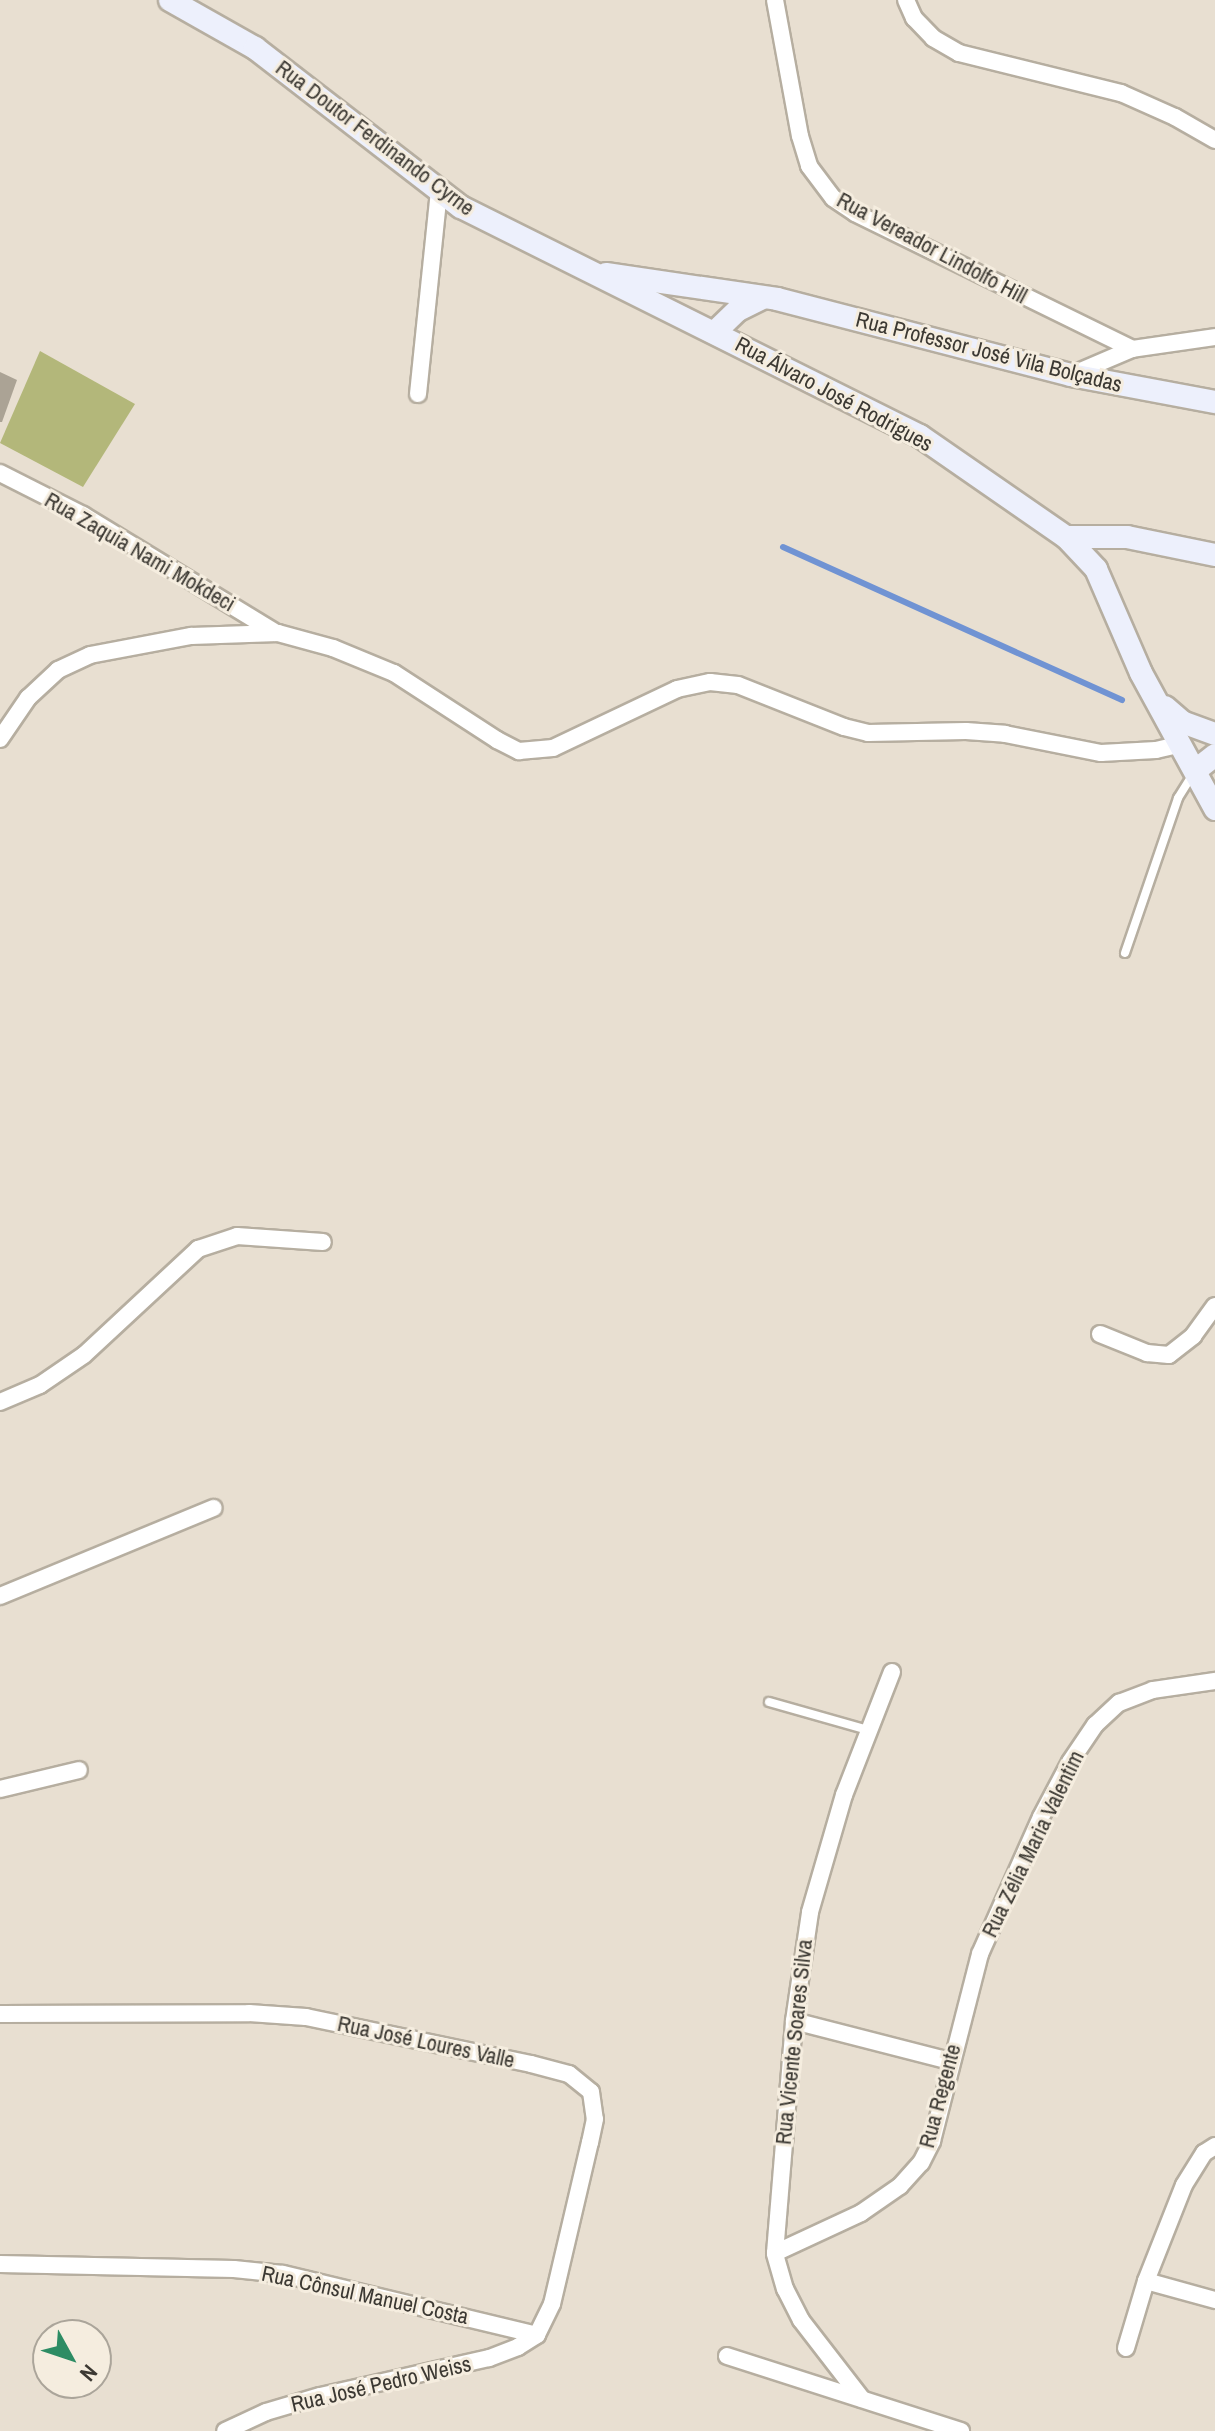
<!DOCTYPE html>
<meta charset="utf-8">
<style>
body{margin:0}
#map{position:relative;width:1215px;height:2431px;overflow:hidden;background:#e8dfd1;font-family:"Archivo Narrow",sans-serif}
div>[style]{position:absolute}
.green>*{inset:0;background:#b3b77a}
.stream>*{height:6px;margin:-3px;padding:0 3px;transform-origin:3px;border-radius:3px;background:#7093d3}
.building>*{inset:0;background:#aba395}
.roads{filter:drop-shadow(2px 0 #b6aea0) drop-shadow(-2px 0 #b6aea0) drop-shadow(0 2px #b6aea0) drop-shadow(0 -2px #b6aea0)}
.lane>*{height:8px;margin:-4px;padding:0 4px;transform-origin:4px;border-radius:4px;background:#fff}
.street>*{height:16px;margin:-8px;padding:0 8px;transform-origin:8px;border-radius:8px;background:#fff}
.secondary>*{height:22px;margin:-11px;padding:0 11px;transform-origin:11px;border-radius:11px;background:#edf0fc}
span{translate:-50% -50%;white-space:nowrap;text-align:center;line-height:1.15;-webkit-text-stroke:6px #f5eddf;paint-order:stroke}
.street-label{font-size:22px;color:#3c3933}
.north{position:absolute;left:32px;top:2319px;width:80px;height:80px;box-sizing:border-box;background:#f5eddf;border:2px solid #aba59a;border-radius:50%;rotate:130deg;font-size:22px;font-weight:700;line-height:32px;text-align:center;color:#3c3933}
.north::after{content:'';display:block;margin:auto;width:28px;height:36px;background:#2d8c64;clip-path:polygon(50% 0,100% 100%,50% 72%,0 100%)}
</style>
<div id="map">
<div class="green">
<i style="clip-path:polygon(40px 351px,135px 404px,83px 487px,0 443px)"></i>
</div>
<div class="stream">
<i style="left:783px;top:547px;width:372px;rotate:24.3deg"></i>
</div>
<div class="building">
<i style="clip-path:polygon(0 372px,17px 380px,2px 422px,0 422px)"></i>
</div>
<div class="roads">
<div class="lane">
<i style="left:1125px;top:953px;width:164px;rotate:-71.1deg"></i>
<i style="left:1178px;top:798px;width:28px;rotate:-58deg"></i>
<i style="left:769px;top:1702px;width:103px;rotate:15.8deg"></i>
</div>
<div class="street">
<i style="left:775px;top:0;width:138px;rotate:79.6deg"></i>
<i style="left:800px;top:136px;width:31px;rotate:73deg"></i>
<i style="left:809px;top:166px;width:40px;rotate:53deg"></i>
<i style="left:833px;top:198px;width:27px;rotate:34deg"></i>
<i style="left:855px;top:213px;width:309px;rotate:26.1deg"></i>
<i style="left:906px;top:0;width:20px;rotate:66deg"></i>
<i style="left:914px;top:18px;width:28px;rotate:46deg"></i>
<i style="left:933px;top:38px;width:30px;rotate:30deg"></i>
<i style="left:959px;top:53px;width:167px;rotate:13.9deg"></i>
<i style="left:1121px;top:93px;width:59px;rotate:24deg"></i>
<i style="left:1175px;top:117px;width:46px;rotate:29.9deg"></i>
<i style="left:1071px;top:375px;width:66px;rotate:-23.1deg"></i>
<i style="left:1132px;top:349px;width:84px;rotate:-8.2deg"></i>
<i style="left:418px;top:394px;width:204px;rotate:-84.1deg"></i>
<i style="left:0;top:473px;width:93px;rotate:26.8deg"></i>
<i style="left:83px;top:515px;width:226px;rotate:31.4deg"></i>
<i style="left:0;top:739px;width:50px;rotate:-55.7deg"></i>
<i style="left:28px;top:698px;width:41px;rotate:-43deg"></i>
<i style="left:58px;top:670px;width:35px;rotate:-25deg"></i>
<i style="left:90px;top:655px;width:103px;rotate:-10.7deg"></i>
<i style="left:191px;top:636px;width:87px;rotate:-2deg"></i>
<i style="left:278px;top:633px;width:57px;rotate:15.3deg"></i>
<i style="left:333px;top:648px;width:66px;rotate:22.3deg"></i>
<i style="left:394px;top:673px;width:123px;rotate:33deg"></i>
<i style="left:497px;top:740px;width:25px;rotate:27deg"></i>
<i style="left:519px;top:751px;width:34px;rotate:-5deg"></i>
<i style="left:553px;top:748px;width:137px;rotate:-25.4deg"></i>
<i style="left:677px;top:689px;width:34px;rotate:-12deg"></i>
<i style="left:710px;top:682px;width:28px;rotate:6deg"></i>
<i style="left:738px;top:685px;width:114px;rotate:21.6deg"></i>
<i style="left:844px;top:727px;width:25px;rotate:14deg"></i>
<i style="left:868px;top:733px;width:98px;rotate:-1.2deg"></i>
<i style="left:966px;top:731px;width:39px;rotate:4deg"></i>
<i style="left:1005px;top:734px;width:98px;rotate:11.2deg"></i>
<i style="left:1101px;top:753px;width:55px;rotate:-3.1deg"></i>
<i style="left:1156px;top:750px;width:26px;rotate:-13deg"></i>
<i style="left:1100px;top:1334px;width:51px;rotate:22deg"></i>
<i style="left:1147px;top:1353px;width:22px;rotate:5deg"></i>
<i style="left:1169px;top:1355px;width:31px;rotate:-38deg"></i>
<i style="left:1193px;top:1336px;width:37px;rotate:-54deg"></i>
<i style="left:0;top:1402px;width:43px;rotate:-23deg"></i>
<i style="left:40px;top:1385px;width:53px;rotate:-34.3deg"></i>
<i style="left:84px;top:1355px;width:156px;rotate:-42.9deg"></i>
<i style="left:198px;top:1249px;width:41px;rotate:-18.4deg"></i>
<i style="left:237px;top:1236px;width:86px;rotate:4deg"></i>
<i style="left:0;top:1596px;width:231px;rotate:-22.4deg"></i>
<i style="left:0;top:1789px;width:81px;rotate:-13.5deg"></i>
<i style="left:0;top:2014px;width:249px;rotate:-0.2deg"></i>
<i style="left:249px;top:2013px;width:57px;rotate:4deg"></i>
<i style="left:306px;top:2017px;width:230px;rotate:11.8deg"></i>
<i style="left:531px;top:2064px;width:39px;rotate:15deg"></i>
<i style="left:569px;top:2074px;width:28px;rotate:39deg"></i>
<i style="left:591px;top:2092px;width:27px;rotate:82deg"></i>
<i style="left:595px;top:2119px;width:24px;rotate:102deg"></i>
<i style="left:590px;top:2142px;width:166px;rotate:103.2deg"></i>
<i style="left:552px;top:2304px;width:34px;rotate:116deg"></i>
<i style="left:537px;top:2335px;width:22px;rotate:148deg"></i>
<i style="left:518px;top:2347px;width:31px;rotate:159deg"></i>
<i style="left:489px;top:2358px;width:173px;rotate:167.3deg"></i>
<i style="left:320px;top:2396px;width:56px;rotate:163.5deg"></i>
<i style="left:266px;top:2412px;width:45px;rotate:155.1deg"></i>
<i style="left:794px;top:2021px;width:161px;rotate:14.4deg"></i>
<i style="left:775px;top:2253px;width:95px;rotate:-24.9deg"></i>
<i style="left:861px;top:2213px;width:47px;rotate:-34.7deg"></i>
<i style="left:900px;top:2186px;width:31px;rotate:-48deg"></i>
<i style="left:921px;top:2163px;width:25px;rotate:-63deg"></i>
<i style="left:932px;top:2141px;width:193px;rotate:-75.6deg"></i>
<i style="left:980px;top:1954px;width:150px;rotate:-66deg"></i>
<i style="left:1041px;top:1817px;width:62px;rotate:-62.2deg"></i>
<i style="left:1070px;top:1762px;width:45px;rotate:-56deg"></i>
<i style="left:1095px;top:1725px;width:33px;rotate:-43deg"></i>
<i style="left:1119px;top:1703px;width:36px;rotate:-21deg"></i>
<i style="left:1153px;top:1690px;width:63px;rotate:-8.3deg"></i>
<i style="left:0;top:2264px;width:234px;rotate:1.2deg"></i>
<i style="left:234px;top:2269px;width:49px;rotate:5.8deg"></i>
<i style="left:283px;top:2274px;width:261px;rotate:13.5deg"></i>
<i style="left:1146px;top:2281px;width:72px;rotate:15.4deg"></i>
<i style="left:1126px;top:2348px;width:70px;rotate:-73.4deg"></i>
<i style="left:1146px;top:2281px;width:103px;rotate:-68.4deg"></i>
<i style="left:1184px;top:2185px;width:38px;rotate:-58deg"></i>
<i style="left:1204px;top:2153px;width:13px;rotate:-32deg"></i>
<i style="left:727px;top:2356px;width:246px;rotate:17.8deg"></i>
<i style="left:862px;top:2399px;width:100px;rotate:-127.7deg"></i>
<i style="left:801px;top:2320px;width:35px;rotate:-117deg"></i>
<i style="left:785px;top:2289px;width:37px;rotate:-106deg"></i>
<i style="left:775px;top:2253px;width:233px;rotate:-85.3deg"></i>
<i style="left:794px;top:2021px;width:110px;rotate:-81.6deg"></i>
<i style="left:810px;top:1912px;width:122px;rotate:-73.8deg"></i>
<i style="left:844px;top:1795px;width:132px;rotate:-68.7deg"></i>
</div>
<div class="secondary">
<i style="left:170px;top:0;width:98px;rotate:29.5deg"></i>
<i style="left:255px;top:48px;width:260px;rotate:37.7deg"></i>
<i style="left:461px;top:207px;width:513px;rotate:26.52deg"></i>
<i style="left:920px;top:436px;width:178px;rotate:34.7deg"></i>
<i style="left:1066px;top:537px;width:44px;rotate:46.8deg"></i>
<i style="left:1096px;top:569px;width:113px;rotate:66.6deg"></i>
<i style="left:1141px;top:673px;width:155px;rotate:61.4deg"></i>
<i style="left:606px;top:274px;width:173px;rotate:8.3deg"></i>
<i style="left:777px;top:299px;width:304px;rotate:14.5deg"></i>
<i style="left:1071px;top:375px;width:147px;rotate:10.6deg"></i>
<i style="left:715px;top:332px;width:32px;rotate:-44deg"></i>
<i style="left:738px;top:310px;width:28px;rotate:-26deg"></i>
<i style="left:1066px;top:537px;width:61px"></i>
<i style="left:1127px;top:537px;width:90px;rotate:11.6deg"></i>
<i style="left:1165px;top:707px;width:23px;rotate:41deg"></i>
<i style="left:1182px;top:722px;width:35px;rotate:20deg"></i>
<i style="left:1196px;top:770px;width:24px;rotate:-38deg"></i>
</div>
</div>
<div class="street-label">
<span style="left:375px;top:138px;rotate:37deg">Rua Doutor Ferdinando Cyrne</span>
<span style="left:932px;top:248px;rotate:28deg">Rua Vereador Lindolfo Hill</span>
<span style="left:989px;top:352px;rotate:14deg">Rua Professor José Vila Bolçadas</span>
<span style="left:834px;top:394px;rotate:28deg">Rua Álvaro José Rodrigues</span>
<span style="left:140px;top:552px;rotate:30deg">Rua Zaquia Nami Mokdeci</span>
<span style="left:1033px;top:1844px;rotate:-64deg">Rua Zélia Maria Valentim</span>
<span style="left:426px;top:2042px;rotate:12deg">Rua José Loures Valle</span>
<span style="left:794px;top:2042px;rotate:-84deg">Rua Vicente Soares Silva</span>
<span style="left:940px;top:2096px;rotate:-75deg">Rua Regente</span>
<span style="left:365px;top:2295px;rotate:12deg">Rua Cônsul Manuel Costa</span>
<span style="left:381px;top:2384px;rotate:-13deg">Rua José Pedro Weiss</span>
</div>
<div class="north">N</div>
</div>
